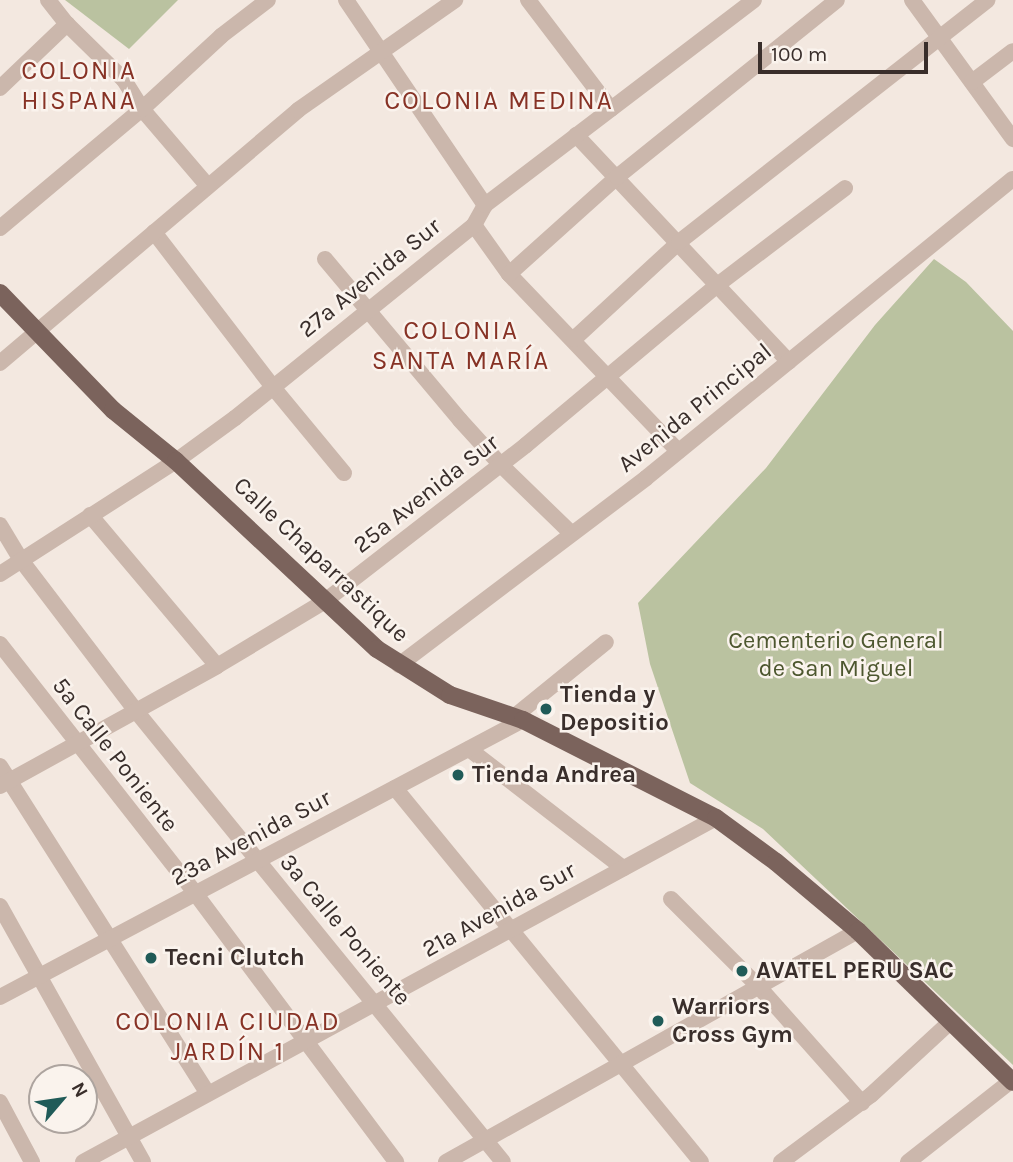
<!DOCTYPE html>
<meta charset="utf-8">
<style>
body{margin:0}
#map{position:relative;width:1013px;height:1162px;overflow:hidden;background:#f3e8e0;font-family:Karla,sans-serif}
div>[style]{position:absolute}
.green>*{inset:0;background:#bac2a0}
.minor>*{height:16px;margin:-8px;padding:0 8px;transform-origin:8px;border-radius:8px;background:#cbb7ac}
.major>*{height:18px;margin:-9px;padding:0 9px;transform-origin:9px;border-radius:9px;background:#7b635c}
.dots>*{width:19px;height:19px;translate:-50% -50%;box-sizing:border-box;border:4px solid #faf3ed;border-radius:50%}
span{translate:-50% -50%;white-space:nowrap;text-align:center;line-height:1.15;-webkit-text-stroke:5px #faf3ed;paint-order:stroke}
.street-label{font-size:24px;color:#392e2b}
.park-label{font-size:24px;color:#4d572f}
.poi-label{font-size:24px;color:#392e2b;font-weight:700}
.left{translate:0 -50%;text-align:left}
.neighbourhood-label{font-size:26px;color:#873225;letter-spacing:2px}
.north{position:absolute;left:28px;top:1064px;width:70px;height:70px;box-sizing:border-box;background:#faf3ed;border:2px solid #ada49f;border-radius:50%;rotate:61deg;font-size:19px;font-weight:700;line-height:28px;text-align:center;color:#392e2b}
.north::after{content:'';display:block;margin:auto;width:24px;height:32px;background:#205b58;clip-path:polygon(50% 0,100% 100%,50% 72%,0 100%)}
.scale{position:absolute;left:758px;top:42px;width:170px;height:32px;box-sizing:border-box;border:4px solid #392e2b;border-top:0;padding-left:9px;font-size:21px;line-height:24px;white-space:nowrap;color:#392e2b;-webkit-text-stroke:5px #faf3ed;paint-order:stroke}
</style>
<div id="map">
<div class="green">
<i style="clip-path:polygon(65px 0,178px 0,129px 49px)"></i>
<i style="clip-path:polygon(934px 259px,966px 282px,1013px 331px,1013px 1065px,763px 829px,690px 783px,650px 664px,638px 603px,766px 468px,875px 325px)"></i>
</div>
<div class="minor">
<i style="left:48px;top:0;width:31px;rotate:52deg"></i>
<i style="left:67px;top:24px;width:80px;rotate:44.5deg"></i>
<i style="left:124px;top:80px;width:34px;rotate:58deg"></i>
<i style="left:142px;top:109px;width:100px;rotate:49.5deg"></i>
<i style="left:346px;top:0;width:248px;rotate:55.9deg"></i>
<i style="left:528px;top:0;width:137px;rotate:52.7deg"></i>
<i style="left:912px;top:0;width:172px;rotate:54deg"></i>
<i style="left:972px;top:82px;width:51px;rotate:-37.1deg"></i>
<i style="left:0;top:88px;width:93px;rotate:-43.7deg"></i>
<i style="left:576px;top:135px;width:311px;rotate:46.8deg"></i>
<i style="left:474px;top:225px;width:60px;rotate:54.5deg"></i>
<i style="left:509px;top:274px;width:245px;rotate:46.3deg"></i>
<i style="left:0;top:228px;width:185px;rotate:-40deg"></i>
<i style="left:142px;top:109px;width:108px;rotate:-42.7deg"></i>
<i style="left:221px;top:36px;width:59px;rotate:-37.5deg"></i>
<i style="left:154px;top:232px;width:194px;rotate:52.5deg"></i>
<i style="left:272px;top:386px;width:113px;rotate:50.4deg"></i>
<i style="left:325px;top:259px;width:210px;rotate:50deg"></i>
<i style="left:460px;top:420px;width:61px;rotate:47.7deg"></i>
<i style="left:501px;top:465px;width:98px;rotate:44.2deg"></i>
<i style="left:509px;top:274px;width:145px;rotate:-41.9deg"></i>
<i style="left:617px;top:177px;width:282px;rotate:-38.8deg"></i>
<i style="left:574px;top:339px;width:143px;rotate:-42.7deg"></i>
<i style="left:679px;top:242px;width:392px;rotate:-38.1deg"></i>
<i style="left:0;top:363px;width:391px;rotate:-40.3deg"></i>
<i style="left:298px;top:110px;width:192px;rotate:-35deg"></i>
<i style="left:90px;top:515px;width:197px;rotate:49.9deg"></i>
<i style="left:0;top:525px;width:41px;rotate:59deg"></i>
<i style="left:21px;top:560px;width:190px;rotate:52.7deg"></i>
<i style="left:136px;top:711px;width:581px;rotate:50.86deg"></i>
<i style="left:0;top:574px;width:209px;rotate:-32.7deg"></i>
<i style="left:176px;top:461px;width:73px;rotate:-36.1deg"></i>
<i style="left:235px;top:418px;width:307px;rotate:-38.9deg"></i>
<i style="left:474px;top:225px;width:23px;rotate:-61deg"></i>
<i style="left:485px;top:205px;width:338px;rotate:-37.3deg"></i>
<i style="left:0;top:644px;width:316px;rotate:51.9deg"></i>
<i style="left:195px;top:893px;width:336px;rotate:53.2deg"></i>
<i style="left:399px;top:665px;width:310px;rotate:-37.1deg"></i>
<i style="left:646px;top:478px;width:473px;rotate:-39.2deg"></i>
<i style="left:515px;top:716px;width:117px;rotate:-39.1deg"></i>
<i style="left:469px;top:749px;width:195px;rotate:37.7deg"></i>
<i style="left:0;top:766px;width:388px;rotate:57.6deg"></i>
<i style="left:0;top:786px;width:248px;rotate:-28.9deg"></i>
<i style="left:217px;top:666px;width:126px;rotate:-31deg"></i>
<i style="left:325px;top:601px;width:254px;rotate:-37.8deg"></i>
<i style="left:526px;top:445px;width:248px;rotate:-39.9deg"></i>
<i style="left:716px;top:286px;width:162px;rotate:-37.2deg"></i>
<i style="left:395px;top:788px;width:483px;rotate:50.7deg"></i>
<i style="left:671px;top:899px;width:124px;rotate:45deg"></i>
<i style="left:759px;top:987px;width:155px;rotate:48.4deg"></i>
<i style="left:0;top:906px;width:293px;rotate:60.8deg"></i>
<i style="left:0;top:997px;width:592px;rotate:-27.91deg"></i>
<i style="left:0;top:1102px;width:68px;rotate:61.9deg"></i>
<i style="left:83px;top:1162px;width:720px;rotate:-28.52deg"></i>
<i style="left:446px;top:1162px;width:472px;rotate:-29.3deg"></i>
<i style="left:781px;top:1162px;width:112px;rotate:-36.7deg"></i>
<i style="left:871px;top:1095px;width:108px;rotate:-42.7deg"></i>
<i style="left:908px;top:1162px;width:131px;rotate:-38.2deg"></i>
</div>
<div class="major">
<i style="left:0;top:293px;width:163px;rotate:46deg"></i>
<i style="left:113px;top:410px;width:81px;rotate:39deg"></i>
<i style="left:176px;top:461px;width:275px;rotate:43.1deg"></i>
<i style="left:377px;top:649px;width:86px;rotate:32.2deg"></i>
<i style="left:450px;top:695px;width:77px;rotate:18.9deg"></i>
<i style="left:523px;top:720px;width:216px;rotate:26.9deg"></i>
<i style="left:716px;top:818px;width:74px;rotate:36.3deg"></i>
<i style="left:776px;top:862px;width:107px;rotate:40.1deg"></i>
<i style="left:858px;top:931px;width:216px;rotate:44.3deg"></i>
</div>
<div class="dots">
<i style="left:546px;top:709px;background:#205b58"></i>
<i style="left:458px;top:775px;background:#205b58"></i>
<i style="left:151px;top:958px;background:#205b58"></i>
<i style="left:742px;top:971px;background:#205b58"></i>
<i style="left:658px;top:1021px;background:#205b58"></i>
</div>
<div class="street-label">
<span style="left:370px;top:278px;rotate:-39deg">27a Avenida Sur</span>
<span style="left:695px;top:408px;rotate:-39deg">Avenida Principal</span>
<span style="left:426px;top:494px;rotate:-38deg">25a Avenida Sur</span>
<span style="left:321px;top:560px;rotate:43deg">Calle Chaparrastique</span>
<span style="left:115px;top:755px;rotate:52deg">5a Calle Poniente</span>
<span style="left:251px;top:838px;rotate:-28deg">23a Avenida Sur</span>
<span style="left:499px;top:910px;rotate:-29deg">21a Avenida Sur</span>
<span style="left:345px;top:930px;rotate:50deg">3a Calle Poniente</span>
</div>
<div class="park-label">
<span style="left:836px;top:655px">Cementerio General<br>de San Miguel</span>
</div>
<div class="poi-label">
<span class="left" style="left:560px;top:709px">Tienda y<br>Depositio</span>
<span class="left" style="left:472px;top:775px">Tienda Andrea</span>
<span class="left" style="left:165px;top:958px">Tecni Clutch</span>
<span class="left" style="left:756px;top:971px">AVATEL PERU SAC</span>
<span class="left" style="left:672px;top:1021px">Warriors<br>Cross Gym</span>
</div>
<div class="neighbourhood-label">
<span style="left:79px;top:86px">COLONIA<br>HISPANA</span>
<span style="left:499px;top:101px">COLONIA MEDINA</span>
<span style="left:461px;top:346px">COLONIA<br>SANTA MARÍA</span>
<span style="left:228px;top:1037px">COLONIA CIUDAD<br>JARDÍN 1</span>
</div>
<div class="north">N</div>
<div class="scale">100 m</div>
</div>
